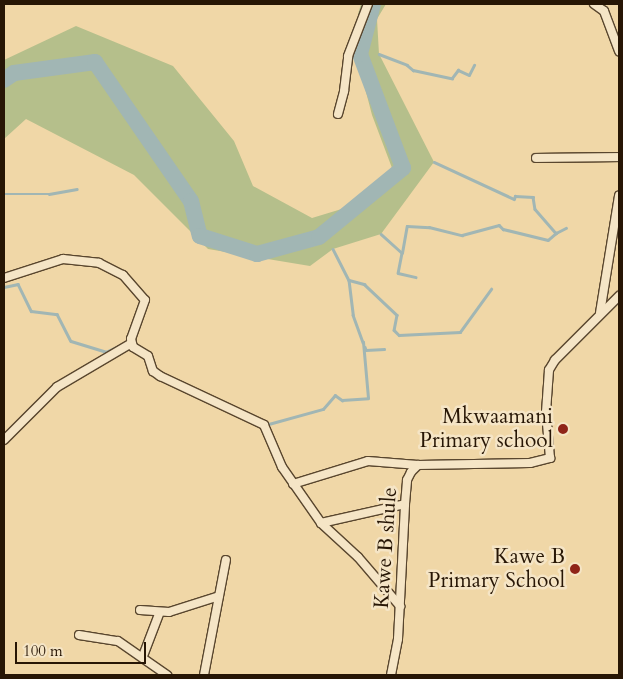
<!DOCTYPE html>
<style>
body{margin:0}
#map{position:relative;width:623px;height:679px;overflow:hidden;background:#f0d7a7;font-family:Cardo,serif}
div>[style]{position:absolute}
.green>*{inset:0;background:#b5bf8b}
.stream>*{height:2.5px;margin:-1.25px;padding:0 1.25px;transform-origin:1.25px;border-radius:1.25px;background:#a1b6b4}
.river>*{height:16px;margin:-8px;padding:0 8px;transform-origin:8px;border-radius:8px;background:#a1b6b4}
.roads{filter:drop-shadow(1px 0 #59462e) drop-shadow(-1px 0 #59462e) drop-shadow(0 1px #59462e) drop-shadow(0 -1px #59462e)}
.street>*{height:8px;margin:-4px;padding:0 4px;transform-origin:4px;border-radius:4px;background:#f5e5c6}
.dots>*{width:14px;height:14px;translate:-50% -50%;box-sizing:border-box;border:2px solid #f5e5c6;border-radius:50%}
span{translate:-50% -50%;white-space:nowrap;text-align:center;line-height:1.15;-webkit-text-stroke:5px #f5e5c6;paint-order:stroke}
.poi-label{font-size:21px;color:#271605}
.right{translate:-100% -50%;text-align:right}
.street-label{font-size:21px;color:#271605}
.frame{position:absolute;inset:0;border:5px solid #271605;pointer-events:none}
.scale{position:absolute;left:15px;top:642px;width:131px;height:22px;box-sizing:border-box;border:2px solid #271605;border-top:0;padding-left:6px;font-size:15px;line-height:18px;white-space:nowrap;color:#271605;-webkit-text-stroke:4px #f5e5c6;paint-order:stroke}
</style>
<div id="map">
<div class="green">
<i style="clip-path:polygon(361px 4px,386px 4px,377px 19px,379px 54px,434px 162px,381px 234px,333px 249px,310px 266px,208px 249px,134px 175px,26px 119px,4px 139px,4px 60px,76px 26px,173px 66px,234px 141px,253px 186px,312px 218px,358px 204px,392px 168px,372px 115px,360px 69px,358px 14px)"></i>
</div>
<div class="stream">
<i style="left:379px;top:54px;width:30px;rotate:21deg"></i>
<i style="left:407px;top:65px;width:8px;rotate:40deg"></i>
<i style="left:413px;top:70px;width:40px;rotate:12deg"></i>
<i style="left:452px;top:78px;width:10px;rotate:-53deg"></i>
<i style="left:458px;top:70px;width:12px;rotate:24deg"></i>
<i style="left:469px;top:75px;width:11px;rotate:-63deg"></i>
<i style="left:434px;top:162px;width:88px;rotate:24.8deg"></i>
<i style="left:514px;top:199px;width:3px;rotate:-72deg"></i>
<i style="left:515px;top:196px;width:18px;rotate:3deg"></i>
<i style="left:533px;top:197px;width:12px;rotate:81deg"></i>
<i style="left:535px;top:209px;width:32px;rotate:49deg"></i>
<i style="left:556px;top:233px;width:11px;rotate:-27deg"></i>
<i style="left:4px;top:194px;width:45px"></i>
<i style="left:49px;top:194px;width:28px;rotate:-10deg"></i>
<i style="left:381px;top:234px;width:28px;rotate:42deg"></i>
<i style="left:402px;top:253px;width:20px;rotate:101deg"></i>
<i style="left:398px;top:273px;width:18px;rotate:13deg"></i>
<i style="left:333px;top:249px;width:35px;rotate:63deg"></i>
<i style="left:349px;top:280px;width:16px;rotate:15deg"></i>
<i style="left:364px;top:284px;width:45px;rotate:43.2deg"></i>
<i style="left:397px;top:315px;width:15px;rotate:101deg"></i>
<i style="left:394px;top:330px;width:7px;rotate:45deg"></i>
<i style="left:399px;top:335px;width:61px;rotate:-2.8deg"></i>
<i style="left:460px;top:332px;width:53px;rotate:-54.2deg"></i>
<i style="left:402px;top:253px;width:27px;rotate:-80deg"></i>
<i style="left:407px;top:226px;width:22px;rotate:3deg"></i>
<i style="left:429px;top:227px;width:34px;rotate:14deg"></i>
<i style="left:462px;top:235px;width:38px;rotate:-15deg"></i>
<i style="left:499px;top:225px;width:6px;rotate:45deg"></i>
<i style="left:503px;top:229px;width:46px;rotate:13.7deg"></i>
<i style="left:548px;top:240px;width:11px;rotate:-41deg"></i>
<i style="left:349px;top:280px;width:35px;rotate:83deg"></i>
<i style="left:353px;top:315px;width:29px;rotate:70deg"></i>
<i style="left:4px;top:287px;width:14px;rotate:-12deg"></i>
<i style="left:18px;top:284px;width:30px;rotate:64deg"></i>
<i style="left:31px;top:311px;width:26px;rotate:7deg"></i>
<i style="left:57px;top:314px;width:30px;rotate:63deg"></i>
<i style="left:71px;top:341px;width:37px;rotate:17deg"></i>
<i style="left:106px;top:352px;width:17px;rotate:-25deg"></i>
<i style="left:365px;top:347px;width:3px;rotate:72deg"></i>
<i style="left:366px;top:350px;width:18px;rotate:-3deg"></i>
<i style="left:265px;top:425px;width:60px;rotate:-15.4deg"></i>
<i style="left:323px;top:409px;width:18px;rotate:-49deg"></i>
<i style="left:335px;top:395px;width:9px;rotate:36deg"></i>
<i style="left:342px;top:400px;width:26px;rotate:-4deg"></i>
<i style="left:368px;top:398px;width:56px;rotate:-95.1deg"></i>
</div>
<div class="river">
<i style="left:4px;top:80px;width:12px;rotate:-35deg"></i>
<i style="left:14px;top:73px;width:82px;rotate:-7.7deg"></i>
<i style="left:95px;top:62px;width:169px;rotate:55.4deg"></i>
<i style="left:191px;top:201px;width:36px;rotate:76deg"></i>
<i style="left:200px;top:236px;width:60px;rotate:17.5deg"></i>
<i style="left:257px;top:254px;width:64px;rotate:-15.3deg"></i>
<i style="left:319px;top:237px;width:109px;rotate:-39.4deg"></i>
<i style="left:403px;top:168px;width:122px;rotate:-110.7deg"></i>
<i style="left:360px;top:54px;width:52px;rotate:-75.4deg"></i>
</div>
<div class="roads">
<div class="street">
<i style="left:594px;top:4px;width:12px;rotate:35deg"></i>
<i style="left:604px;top:11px;width:43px;rotate:69.4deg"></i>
<i style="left:338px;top:114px;width:24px;rotate:-75deg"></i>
<i style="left:344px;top:91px;width:35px;rotate:-83deg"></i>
<i style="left:348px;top:56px;width:56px;rotate:-69deg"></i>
<i style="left:536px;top:158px;width:83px;rotate:-0.7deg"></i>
<i style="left:4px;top:278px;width:62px;rotate:-17.9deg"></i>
<i style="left:63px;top:259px;width:36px;rotate:6deg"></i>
<i style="left:99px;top:263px;width:27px;rotate:27deg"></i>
<i style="left:123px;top:275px;width:33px;rotate:49deg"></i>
<i style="left:145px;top:300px;width:41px;rotate:109.7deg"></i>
<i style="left:131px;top:339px;width:8px;rotate:76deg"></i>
<i style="left:133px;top:347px;width:17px;rotate:31deg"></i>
<i style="left:148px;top:356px;width:16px;rotate:72deg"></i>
<i style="left:153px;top:371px;width:9px;rotate:36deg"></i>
<i style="left:160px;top:376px;width:115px;rotate:25.2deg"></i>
<i style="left:264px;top:425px;width:46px;rotate:66.8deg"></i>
<i style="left:282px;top:467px;width:68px;rotate:55.1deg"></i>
<i style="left:321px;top:523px;width:50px;rotate:42.6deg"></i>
<i style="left:358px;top:557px;width:65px;rotate:49.4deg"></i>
<i style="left:600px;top:313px;width:119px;rotate:-80.8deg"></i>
<i style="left:4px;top:440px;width:75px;rotate:-45deg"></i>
<i style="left:57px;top:387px;width:85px;rotate:-30.5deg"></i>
<i style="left:293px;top:484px;width:78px;rotate:-17deg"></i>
<i style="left:368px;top:461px;width:50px;rotate:4.6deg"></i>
<i style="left:321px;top:523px;width:86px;rotate:-12.7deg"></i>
<i style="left:140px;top:610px;width:29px;rotate:4deg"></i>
<i style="left:169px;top:612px;width:52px;rotate:-17.7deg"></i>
<i style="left:79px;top:635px;width:39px;rotate:9deg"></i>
<i style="left:118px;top:641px;width:60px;rotate:34.8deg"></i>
<i style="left:143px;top:656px;width:45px;rotate:-69.1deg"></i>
<i style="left:204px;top:675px;width:117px;rotate:-79.2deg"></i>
<i style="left:391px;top:675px;width:37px;rotate:-79deg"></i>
<i style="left:398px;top:639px;width:135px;rotate:-87deg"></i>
<i style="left:405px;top:504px;width:24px;rotate:-85deg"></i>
<i style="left:407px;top:480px;width:9px;rotate:-63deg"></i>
<i style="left:411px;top:472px;width:10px;rotate:-45deg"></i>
<i style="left:418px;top:465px;width:112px;rotate:-1deg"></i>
<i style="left:530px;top:463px;width:21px;rotate:-14deg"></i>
<i style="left:550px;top:458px;width:46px;rotate:-95deg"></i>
<i style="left:546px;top:412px;width:42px;rotate:-85.9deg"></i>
<i style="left:549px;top:370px;width:12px;rotate:-59deg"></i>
<i style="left:555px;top:360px;width:91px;rotate:-45deg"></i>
</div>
</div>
<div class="dots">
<i style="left:563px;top:429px;background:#8f2418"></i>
<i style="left:575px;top:569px;background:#8f2418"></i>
</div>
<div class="poi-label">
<span class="right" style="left:553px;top:429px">Mkwaamani<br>Primary school</span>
<span class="right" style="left:565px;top:569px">Kawe B<br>Primary School</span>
</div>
<div class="street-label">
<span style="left:386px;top:548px;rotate:-86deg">Kawe B shule</span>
</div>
<div class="frame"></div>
<div class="scale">100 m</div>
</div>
